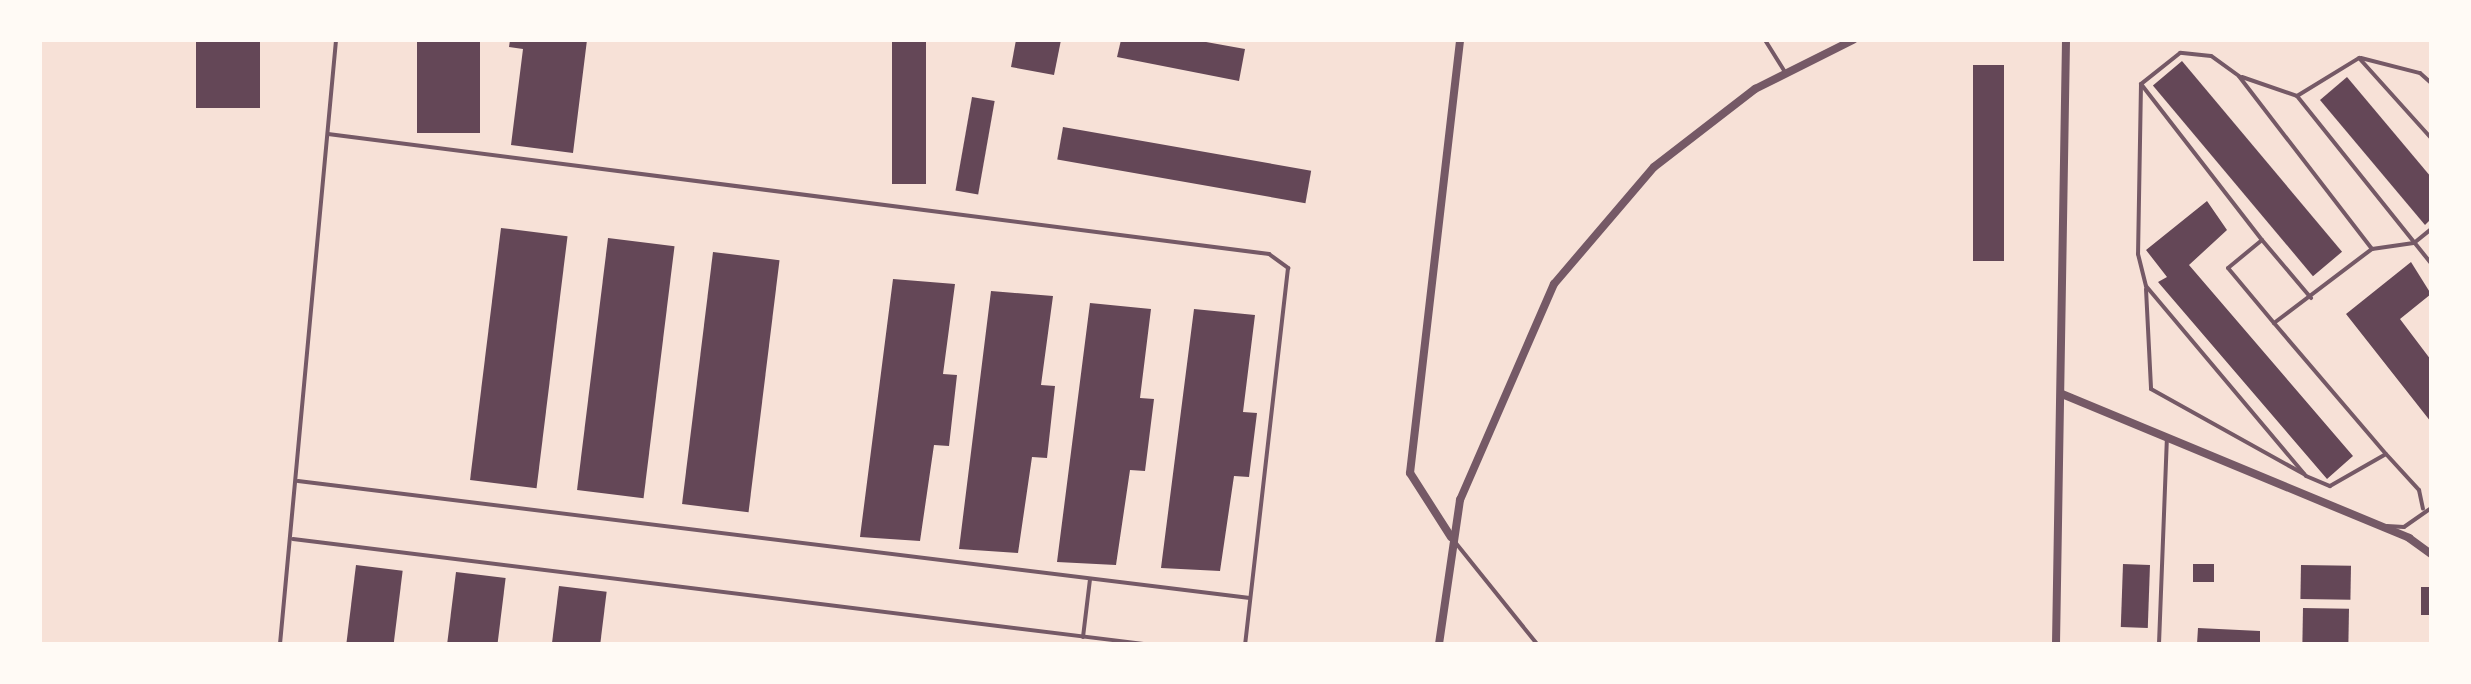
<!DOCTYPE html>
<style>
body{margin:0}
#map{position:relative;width:2471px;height:684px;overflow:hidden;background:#f7e1d7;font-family:"DejaVu Sans",sans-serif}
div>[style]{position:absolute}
.building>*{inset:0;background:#644757;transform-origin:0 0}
.service>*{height:4px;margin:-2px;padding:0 2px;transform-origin:2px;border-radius:2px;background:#755966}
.minor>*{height:8px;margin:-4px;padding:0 4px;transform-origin:4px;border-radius:4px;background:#755966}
span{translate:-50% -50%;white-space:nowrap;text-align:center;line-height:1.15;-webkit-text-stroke:7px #fffaf5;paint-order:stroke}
.frame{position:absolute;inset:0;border:42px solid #fffaf5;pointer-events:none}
</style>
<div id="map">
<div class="building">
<i style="left:196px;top:40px;width:64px;height:68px"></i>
<i style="left:417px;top:40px;width:63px;height:93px"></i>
<i style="clip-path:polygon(510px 40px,587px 40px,573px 153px,511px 145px,523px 49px,509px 47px)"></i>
<i style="left:892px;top:40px;width:34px;height:144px"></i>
<i style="clip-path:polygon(1016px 40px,1061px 40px,1054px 75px,1011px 67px)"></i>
<i style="clip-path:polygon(1121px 40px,1195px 40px,1245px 49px,1239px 81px,1117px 57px)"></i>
<i style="left:2182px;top:61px;width:249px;height:38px;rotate:50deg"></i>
<i style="left:1973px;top:65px;width:31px;height:196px"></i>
<i style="clip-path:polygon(2347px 77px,2431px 177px,2431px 219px,2425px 225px,2320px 100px)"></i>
<i style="left:972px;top:97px;width:23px;height:95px;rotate:10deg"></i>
<i style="left:1063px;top:127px;width:252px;height:33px;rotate:10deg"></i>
<i style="clip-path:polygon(2207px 201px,2227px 230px,2189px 265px,2353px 456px,2327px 479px,2158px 282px,2167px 277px,2146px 250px)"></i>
<i style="left:501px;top:228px;width:67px;height:254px;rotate:7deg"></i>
<i style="left:608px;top:238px;width:67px;height:254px;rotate:7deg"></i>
<i style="left:713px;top:252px;width:67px;height:254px;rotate:7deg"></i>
<i style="clip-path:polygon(2411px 262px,2431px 294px,2400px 319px,2431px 360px,2431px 422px,2346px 314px)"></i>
<i style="clip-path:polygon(893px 279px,955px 284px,943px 374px,957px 375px,949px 446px,934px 445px,920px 541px,860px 537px)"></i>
<i style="clip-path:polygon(991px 291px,1053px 296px,1041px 385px,1055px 386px,1047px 458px,1032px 457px,1018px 553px,959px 549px)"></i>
<i style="clip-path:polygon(1090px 303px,1151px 309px,1140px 398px,1154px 399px,1145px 471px,1130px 470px,1116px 565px,1057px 562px)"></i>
<i style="clip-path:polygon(1194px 309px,1255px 315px,1243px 412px,1257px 413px,1249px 477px,1234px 476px,1220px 571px,1161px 568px)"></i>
<i style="left:2123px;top:564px;width:27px;height:63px;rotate:2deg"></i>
<i style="left:2193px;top:564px;width:21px;height:18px"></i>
<i style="left:356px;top:565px;width:47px;height:80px;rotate:7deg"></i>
<i style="left:2301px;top:565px;width:50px;height:34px;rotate:1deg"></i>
<i style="left:456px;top:572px;width:50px;height:73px;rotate:7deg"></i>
<i style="left:559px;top:586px;width:48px;height:58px;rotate:7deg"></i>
<i style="left:2421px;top:587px;width:10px;height:28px"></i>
<i style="left:2303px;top:608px;width:46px;height:36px;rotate:1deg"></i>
<i style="clip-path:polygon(2198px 628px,2260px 631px,2260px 644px,2197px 644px)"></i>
</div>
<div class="service">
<i style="left:1765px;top:40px;width:38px;rotate:58deg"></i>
<i style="left:2361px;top:58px;width:61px;rotate:14.3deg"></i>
<i style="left:2420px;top:73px;width:15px;rotate:42deg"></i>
<i style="left:2242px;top:77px;width:58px;rotate:19.1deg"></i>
<i style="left:2297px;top:96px;width:214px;rotate:51.3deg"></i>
<i style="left:2141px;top:84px;width:170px;rotate:91deg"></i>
<i style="left:2138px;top:254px;width:33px;rotate:76deg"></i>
<i style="left:2146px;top:286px;width:248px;rotate:49.9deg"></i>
<i style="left:2306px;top:476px;width:26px;rotate:23deg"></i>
<i style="left:2330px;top:486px;width:64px;rotate:-29.7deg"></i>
<i style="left:2297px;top:96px;width:73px;rotate:-31.5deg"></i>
<i style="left:2359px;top:58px;width:108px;rotate:48deg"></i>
<i style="left:328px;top:134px;width:949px;rotate:7.27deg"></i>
<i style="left:1269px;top:254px;width:24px;rotate:36deg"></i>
<i style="left:1288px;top:268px;width:378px;rotate:96.5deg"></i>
<i style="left:2262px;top:240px;width:76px;rotate:49.8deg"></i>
<i style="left:2372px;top:249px;width:42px;rotate:-8.1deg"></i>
<i style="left:2414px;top:243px;width:22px;rotate:-39deg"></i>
<i style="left:2146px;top:289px;width:100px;rotate:87.1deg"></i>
<i style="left:2151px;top:389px;width:175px;rotate:29.1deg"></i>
<i style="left:2274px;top:323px;width:123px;rotate:-37.1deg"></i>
<i style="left:2372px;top:249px;width:218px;rotate:-127.6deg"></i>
<i style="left:2239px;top:76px;width:34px;rotate:-144deg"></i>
<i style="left:2211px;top:56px;width:31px;rotate:-174deg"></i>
<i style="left:2180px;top:53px;width:50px;rotate:141.5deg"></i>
<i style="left:2141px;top:84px;width:197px;rotate:52.2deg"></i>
<i style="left:2262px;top:240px;width:44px;rotate:140.5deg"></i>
<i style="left:2228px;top:268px;width:72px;rotate:50.1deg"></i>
<i style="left:2274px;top:323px;width:172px;rotate:49.5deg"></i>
<i style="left:2386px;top:454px;width:49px;rotate:47.5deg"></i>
<i style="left:2419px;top:490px;width:19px;rotate:78deg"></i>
<i style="left:298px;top:481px;width:959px;rotate:7.01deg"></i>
<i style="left:2387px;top:526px;width:17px;rotate:3deg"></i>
<i style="left:2404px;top:527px;width:33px;rotate:-35deg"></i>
<i style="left:293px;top:539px;width:857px;rotate:7.03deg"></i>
<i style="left:1455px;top:542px;width:131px;rotate:51.2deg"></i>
<i style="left:1083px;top:637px;width:58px;rotate:-83.1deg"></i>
<i style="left:280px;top:644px;width:607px;rotate:-84.7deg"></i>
<i style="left:2159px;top:644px;width:206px;rotate:-87.8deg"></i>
</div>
<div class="minor">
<i style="left:2062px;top:394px;width:376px;rotate:22.5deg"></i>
<i style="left:2409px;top:538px;width:27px;rotate:36deg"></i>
<i style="left:1451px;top:537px;width:76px;rotate:-122.6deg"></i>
<i style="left:1410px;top:473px;width:436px;rotate:-83.4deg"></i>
<i style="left:1439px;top:644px;width:146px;rotate:-81.7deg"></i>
<i style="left:1460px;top:500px;width:236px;rotate:-66.5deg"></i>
<i style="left:1554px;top:284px;width:154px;rotate:-49.5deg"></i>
<i style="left:1654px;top:167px;width:128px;rotate:-37.7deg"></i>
<i style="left:1755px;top:89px;width:110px;rotate:-26.6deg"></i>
<i style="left:2056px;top:644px;width:604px;rotate:-89.05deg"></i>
</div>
<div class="frame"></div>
</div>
